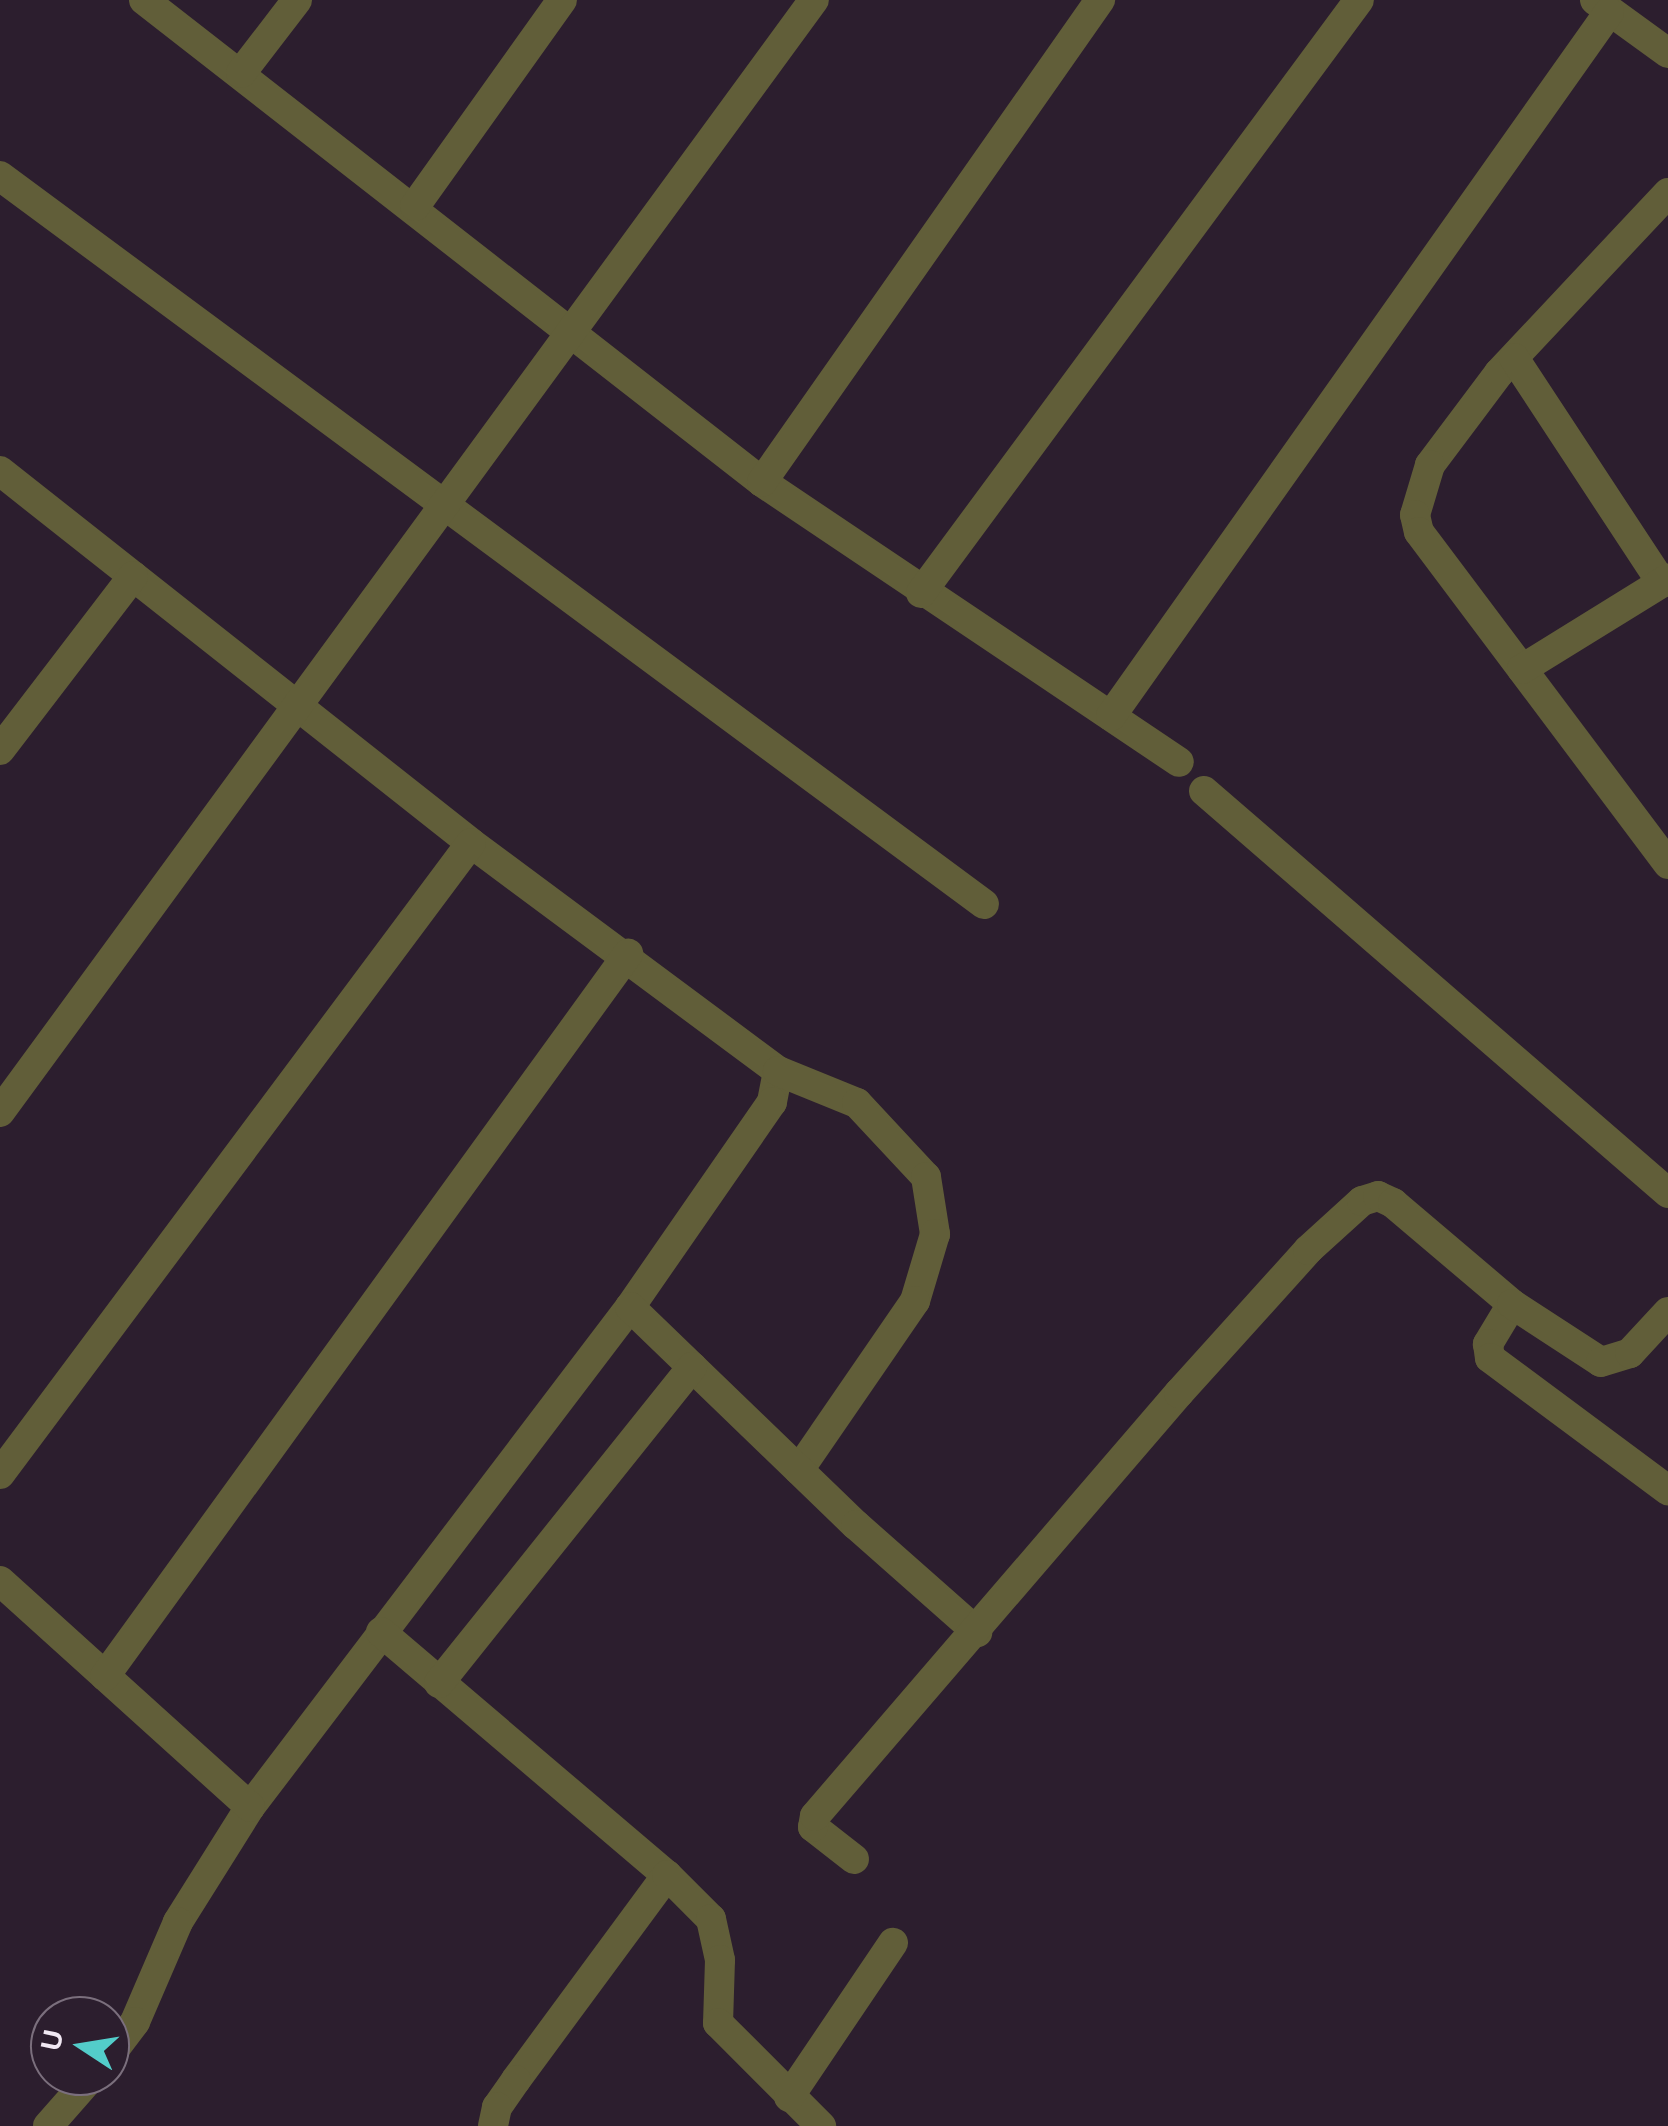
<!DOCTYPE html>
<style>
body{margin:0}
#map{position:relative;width:1668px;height:2126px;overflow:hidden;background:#2c1e2e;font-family:Arial,sans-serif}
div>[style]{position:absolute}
.minor>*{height:30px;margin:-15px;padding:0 15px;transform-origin:15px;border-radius:15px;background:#615e39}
span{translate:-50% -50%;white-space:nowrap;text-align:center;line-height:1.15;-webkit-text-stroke:9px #2c1e2e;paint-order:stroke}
.north{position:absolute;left:30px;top:1996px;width:100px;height:100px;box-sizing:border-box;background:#2c1e2e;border:2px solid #7b6f7d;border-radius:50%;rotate:282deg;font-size:28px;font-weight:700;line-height:40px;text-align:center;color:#f1e8f3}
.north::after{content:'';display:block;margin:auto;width:35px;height:45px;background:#53cdca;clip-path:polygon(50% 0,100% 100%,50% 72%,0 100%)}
</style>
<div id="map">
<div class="minor">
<i style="left:144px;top:0;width:784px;rotate:37.95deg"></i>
<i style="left:762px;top:482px;width:502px;rotate:33.88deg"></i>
<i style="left:1595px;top:0;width:90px;rotate:36deg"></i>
<i style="left:241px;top:73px;width:92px;rotate:-52.5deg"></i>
<i style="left:0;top:176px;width:1224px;rotate:36.5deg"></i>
<i style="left:1668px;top:193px;width:247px;rotate:133.2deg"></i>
<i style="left:1499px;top:373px;width:115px;rotate:126.9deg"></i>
<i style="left:1430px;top:465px;width:52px;rotate:106.7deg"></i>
<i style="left:1415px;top:515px;width:17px;rotate:77deg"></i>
<i style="left:1419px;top:532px;width:415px;rotate:53.1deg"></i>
<i style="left:415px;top:206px;width:253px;rotate:-54.5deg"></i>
<i style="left:1514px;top:358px;width:269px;rotate:56.7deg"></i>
<i style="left:0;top:471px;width:600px;rotate:38.3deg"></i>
<i style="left:471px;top:843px;width:382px;rotate:36.6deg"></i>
<i style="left:778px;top:1071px;width:32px;rotate:101deg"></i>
<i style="left:772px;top:1102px;width:249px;rotate:124.7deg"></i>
<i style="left:630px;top:1307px;width:628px;rotate:127.23deg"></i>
<i style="left:250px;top:1807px;width:136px;rotate:122.1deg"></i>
<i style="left:178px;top:1922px;width:109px;rotate:113.3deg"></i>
<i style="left:135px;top:2022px;width:41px;rotate:127.1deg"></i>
<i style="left:762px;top:482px;width:589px;rotate:-54.96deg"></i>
<i style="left:921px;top:593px;width:737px;rotate:-53.55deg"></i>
<i style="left:1522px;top:669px;width:172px;rotate:-31.7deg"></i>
<i style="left:1111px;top:716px;width:862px;rotate:-54.72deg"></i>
<i style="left:0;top:750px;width:219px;rotate:-52.6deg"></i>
<i style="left:1204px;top:791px;width:614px;rotate:40.9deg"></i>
<i style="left:778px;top:1071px;width:85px;rotate:22.1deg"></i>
<i style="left:857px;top:1103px;width:101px;rotate:47deg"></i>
<i style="left:926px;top:1177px;width:58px;rotate:81deg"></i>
<i style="left:935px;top:1234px;width:70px;rotate:106.6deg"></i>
<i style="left:915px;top:1301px;width:205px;rotate:124.5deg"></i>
<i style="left:0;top:1112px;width:1378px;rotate:-53.8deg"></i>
<i style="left:1512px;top:1304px;width:47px;rotate:121deg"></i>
<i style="left:1488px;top:1344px;width:14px;rotate:82deg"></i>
<i style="left:1490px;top:1358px;width:222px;rotate:36.6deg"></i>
<i style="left:630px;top:1307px;width:314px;rotate:44deg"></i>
<i style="left:856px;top:1525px;width:162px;rotate:41.5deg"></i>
<i style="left:0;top:1474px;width:787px;rotate:-53.26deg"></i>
<i style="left:0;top:1581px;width:337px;rotate:42.1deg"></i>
<i style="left:381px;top:1632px;width:375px;rotate:40.4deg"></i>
<i style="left:667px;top:1875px;width:255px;rotate:126.4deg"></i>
<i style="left:516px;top:2080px;width:33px;rotate:125deg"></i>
<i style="left:497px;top:2107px;width:19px;rotate:102deg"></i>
<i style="left:105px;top:1676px;width:892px;rotate:-54.08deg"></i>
<i style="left:439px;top:1683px;width:405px;rotate:-51.3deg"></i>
<i style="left:854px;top:1859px;width:52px;rotate:-142deg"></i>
<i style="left:813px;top:1827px;width:11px;rotate:-80deg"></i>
<i style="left:815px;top:1816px;width:558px;rotate:-49.29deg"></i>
<i style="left:1179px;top:1393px;width:193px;rotate:-47.9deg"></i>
<i style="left:1308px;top:1250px;width:73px;rotate:-42.2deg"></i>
<i style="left:1362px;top:1201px;width:17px;rotate:-17deg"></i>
<i style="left:1378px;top:1196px;width:17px;rotate:25deg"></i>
<i style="left:1393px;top:1203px;width:156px;rotate:40.3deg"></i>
<i style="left:1512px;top:1304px;width:106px;rotate:33.1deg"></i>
<i style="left:1601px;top:1362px;width:30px;rotate:-17deg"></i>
<i style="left:1630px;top:1353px;width:56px;rotate:-47.2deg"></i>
<i style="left:667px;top:1875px;width:62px;rotate:45deg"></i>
<i style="left:711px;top:1919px;width:42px;rotate:77.6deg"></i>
<i style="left:720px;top:1960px;width:63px;rotate:91.8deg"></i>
<i style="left:718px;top:2023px;width:146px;rotate:45deg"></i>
<i style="left:789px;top:2097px;width:186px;rotate:-56deg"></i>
<i style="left:48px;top:2126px;width:67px;rotate:-48.7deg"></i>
</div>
<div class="north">U</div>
</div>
